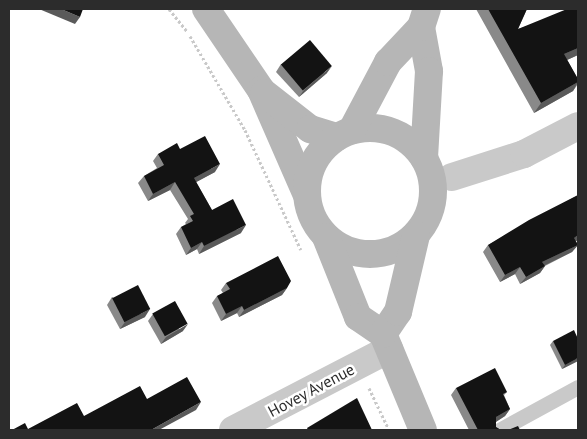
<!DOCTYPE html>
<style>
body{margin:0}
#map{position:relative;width:587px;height:439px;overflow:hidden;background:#fff;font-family:"PT Sans",sans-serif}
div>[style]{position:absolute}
.path>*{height:3px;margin-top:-1.5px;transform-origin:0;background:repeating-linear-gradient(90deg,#c9c9c9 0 2.5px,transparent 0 5px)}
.lane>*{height:15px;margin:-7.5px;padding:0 7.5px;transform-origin:7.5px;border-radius:7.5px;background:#c9c9c9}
.street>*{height:28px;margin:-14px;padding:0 14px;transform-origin:14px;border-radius:14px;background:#c9c9c9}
.secondary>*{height:28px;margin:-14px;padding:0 14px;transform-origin:14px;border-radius:14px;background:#b6b6b6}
.secondary>.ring{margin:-14px;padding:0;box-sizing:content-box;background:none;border:28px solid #b6b6b6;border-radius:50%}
.wall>*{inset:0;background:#898989}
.shaded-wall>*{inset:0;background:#5a5a5a}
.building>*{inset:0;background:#131313;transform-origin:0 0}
span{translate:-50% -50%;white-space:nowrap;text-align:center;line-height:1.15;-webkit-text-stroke:5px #fff;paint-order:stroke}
.street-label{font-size:16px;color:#2c2c2c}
.frame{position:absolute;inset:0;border:10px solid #2c2c2c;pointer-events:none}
</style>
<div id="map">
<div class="path">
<i style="left:169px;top:9px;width:28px;rotate:51deg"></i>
<i style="left:190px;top:36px;width:109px;rotate:59.7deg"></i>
<i style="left:245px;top:130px;width:132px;rotate:65deg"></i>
<i style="left:369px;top:388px;width:47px;rotate:64.5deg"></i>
</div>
<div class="lane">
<i style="left:499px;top:430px;width:90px;rotate:-28.6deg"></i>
</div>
<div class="street">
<i style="left:452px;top:177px;width:76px;rotate:-17.7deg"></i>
<i style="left:524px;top:154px;width:61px;rotate:-27.4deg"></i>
<i style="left:233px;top:430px;width:176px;rotate:-27.4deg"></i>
</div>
<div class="secondary">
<i style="left:206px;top:9px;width:98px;rotate:55.8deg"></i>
<i style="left:261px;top:90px;width:112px;rotate:66.4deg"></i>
<i style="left:421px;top:27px;width:45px;rotate:79.7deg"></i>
<i style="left:429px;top:71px;width:87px;rotate:93.3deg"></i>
<i style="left:264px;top:93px;width:58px;rotate:38deg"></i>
<i style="left:310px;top:129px;width:28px;rotate:17deg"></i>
<i class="ring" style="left:307px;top:128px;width:98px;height:98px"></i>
<i style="left:352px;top:130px;width:77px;rotate:-62.1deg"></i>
<i style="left:388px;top:62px;width:48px;rotate:-46.7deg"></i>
<i style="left:421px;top:27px;width:19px;rotate:-72deg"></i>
<i style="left:326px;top:237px;width:86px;rotate:68.2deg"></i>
<i style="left:358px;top:317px;width:30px;rotate:34deg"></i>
<i style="left:383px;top:334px;width:104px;rotate:67.4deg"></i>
<i style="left:383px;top:334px;width:27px;rotate:-56deg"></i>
<i style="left:398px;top:312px;width:79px;rotate:-76.8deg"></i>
</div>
<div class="wall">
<i style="clip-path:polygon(476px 9px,527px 9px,518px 29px,578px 9px,578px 55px,567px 60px,578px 79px,578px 84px,573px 91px,534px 113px)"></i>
<i style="clip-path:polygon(281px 64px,327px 73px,299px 97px,276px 72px)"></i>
<i style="clip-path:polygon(180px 149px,215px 172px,196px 182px,212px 210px,241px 233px,199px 254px,197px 249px,186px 255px,176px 234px,181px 227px,186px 224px,185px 223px,188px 219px,170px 190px,148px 201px,138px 183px,144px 176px,157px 168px,153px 161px,158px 154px)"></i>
<i style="clip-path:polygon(578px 195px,578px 240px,576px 241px,578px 245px,572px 252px,545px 266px,540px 273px,520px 284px,515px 274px,500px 282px,483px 252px,488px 245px)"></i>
<i style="clip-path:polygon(226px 283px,287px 288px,282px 295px,239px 317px,237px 313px,221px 321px,212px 303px,217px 296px,223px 293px,221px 290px)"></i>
<i style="clip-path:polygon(112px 297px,145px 317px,120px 329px,107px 305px)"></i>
<i style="clip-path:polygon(153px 314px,183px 331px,161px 344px,148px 321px)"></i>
<i style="clip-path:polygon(553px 341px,578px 361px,562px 369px,550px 345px)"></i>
<i style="clip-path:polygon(456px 388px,507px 392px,504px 395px,510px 409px,505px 416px,496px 422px,496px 427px,501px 430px,469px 430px,451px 395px)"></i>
</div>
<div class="shaded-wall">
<i style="clip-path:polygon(39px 9px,61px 9px,80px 17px,75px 24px)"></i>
<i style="clip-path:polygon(578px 48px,578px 55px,558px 64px,564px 54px)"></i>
<i style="clip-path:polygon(332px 66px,327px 73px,299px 97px,304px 90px)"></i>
<i style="clip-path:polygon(578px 82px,573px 91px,534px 113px,541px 103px)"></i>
<i style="clip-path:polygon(220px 164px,215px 172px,189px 186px,194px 178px)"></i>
<i style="clip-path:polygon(175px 182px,170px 190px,148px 201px,153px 194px)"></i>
<i style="clip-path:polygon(246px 225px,241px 233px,199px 254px,204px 246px)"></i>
<i style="clip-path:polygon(578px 235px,578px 240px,569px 245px,574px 238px)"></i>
<i style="clip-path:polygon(202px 242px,197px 249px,186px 255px,191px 248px)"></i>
<i style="clip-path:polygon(578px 245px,572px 252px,537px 269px,542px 262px)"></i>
<i style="clip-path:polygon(545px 266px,540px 273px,520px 284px,526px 277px)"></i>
<i style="clip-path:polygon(520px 267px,515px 274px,500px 282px,505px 275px)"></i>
<i style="clip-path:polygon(287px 288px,282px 295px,239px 317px,244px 310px)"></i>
<i style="clip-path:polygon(242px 306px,237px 313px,221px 321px,226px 314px)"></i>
<i style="clip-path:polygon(150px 309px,145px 317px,120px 329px,125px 322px)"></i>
<i style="clip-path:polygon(188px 324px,183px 331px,161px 344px,166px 337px)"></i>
<i style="clip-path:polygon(578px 358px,578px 361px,562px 369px,565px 365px)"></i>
<i style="clip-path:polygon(201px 402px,196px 410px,159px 430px,151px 430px)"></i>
<i style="clip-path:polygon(510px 409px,505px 416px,491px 425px,496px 417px)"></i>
</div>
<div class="building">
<i style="clip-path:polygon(61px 9px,83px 9px,80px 17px)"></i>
<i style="clip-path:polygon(488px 9px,527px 9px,518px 29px,567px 9px,578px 9px,578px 48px,564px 54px,578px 79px,578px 82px,541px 103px)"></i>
<i style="left:310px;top:40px;width:34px;height:38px;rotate:50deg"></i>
<i style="clip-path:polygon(205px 136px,220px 164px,194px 178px,212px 210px,233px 199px,246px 225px,204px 246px,202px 242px,191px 248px,181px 227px,193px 221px,190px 216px,194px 214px,175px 182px,153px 194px,144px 176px,164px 165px,158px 154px,177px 143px,180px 149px)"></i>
<i style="clip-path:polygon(578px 195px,578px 235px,574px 238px,578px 245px,542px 262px,545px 266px,526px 277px,520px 267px,505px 275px,488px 245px,529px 220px)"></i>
<i style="clip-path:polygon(278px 256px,291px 281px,287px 288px,244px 310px,242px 306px,226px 314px,217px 296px,230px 289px,226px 283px)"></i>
<i style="left:138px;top:285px;width:27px;height:29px;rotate:63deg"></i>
<i style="left:175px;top:301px;width:26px;height:26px;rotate:61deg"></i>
<i style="clip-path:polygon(574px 330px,578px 339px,578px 358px,565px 365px,553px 341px)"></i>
<i style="clip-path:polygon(495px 368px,507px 392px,503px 394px,510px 409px,496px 417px,496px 427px,501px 430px,478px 430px,456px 388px)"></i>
<i style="clip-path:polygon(187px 377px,201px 402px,151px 430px,12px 430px,25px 423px,28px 429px,77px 403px,84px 416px,140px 386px,147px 399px)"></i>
<i style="clip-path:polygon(357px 398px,372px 430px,308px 430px,307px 428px)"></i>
<i style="clip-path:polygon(518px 426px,520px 430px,508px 430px)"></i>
</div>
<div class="street-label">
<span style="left:311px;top:390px;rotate:-28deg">Hovey Avenue</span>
</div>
<div class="frame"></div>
</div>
